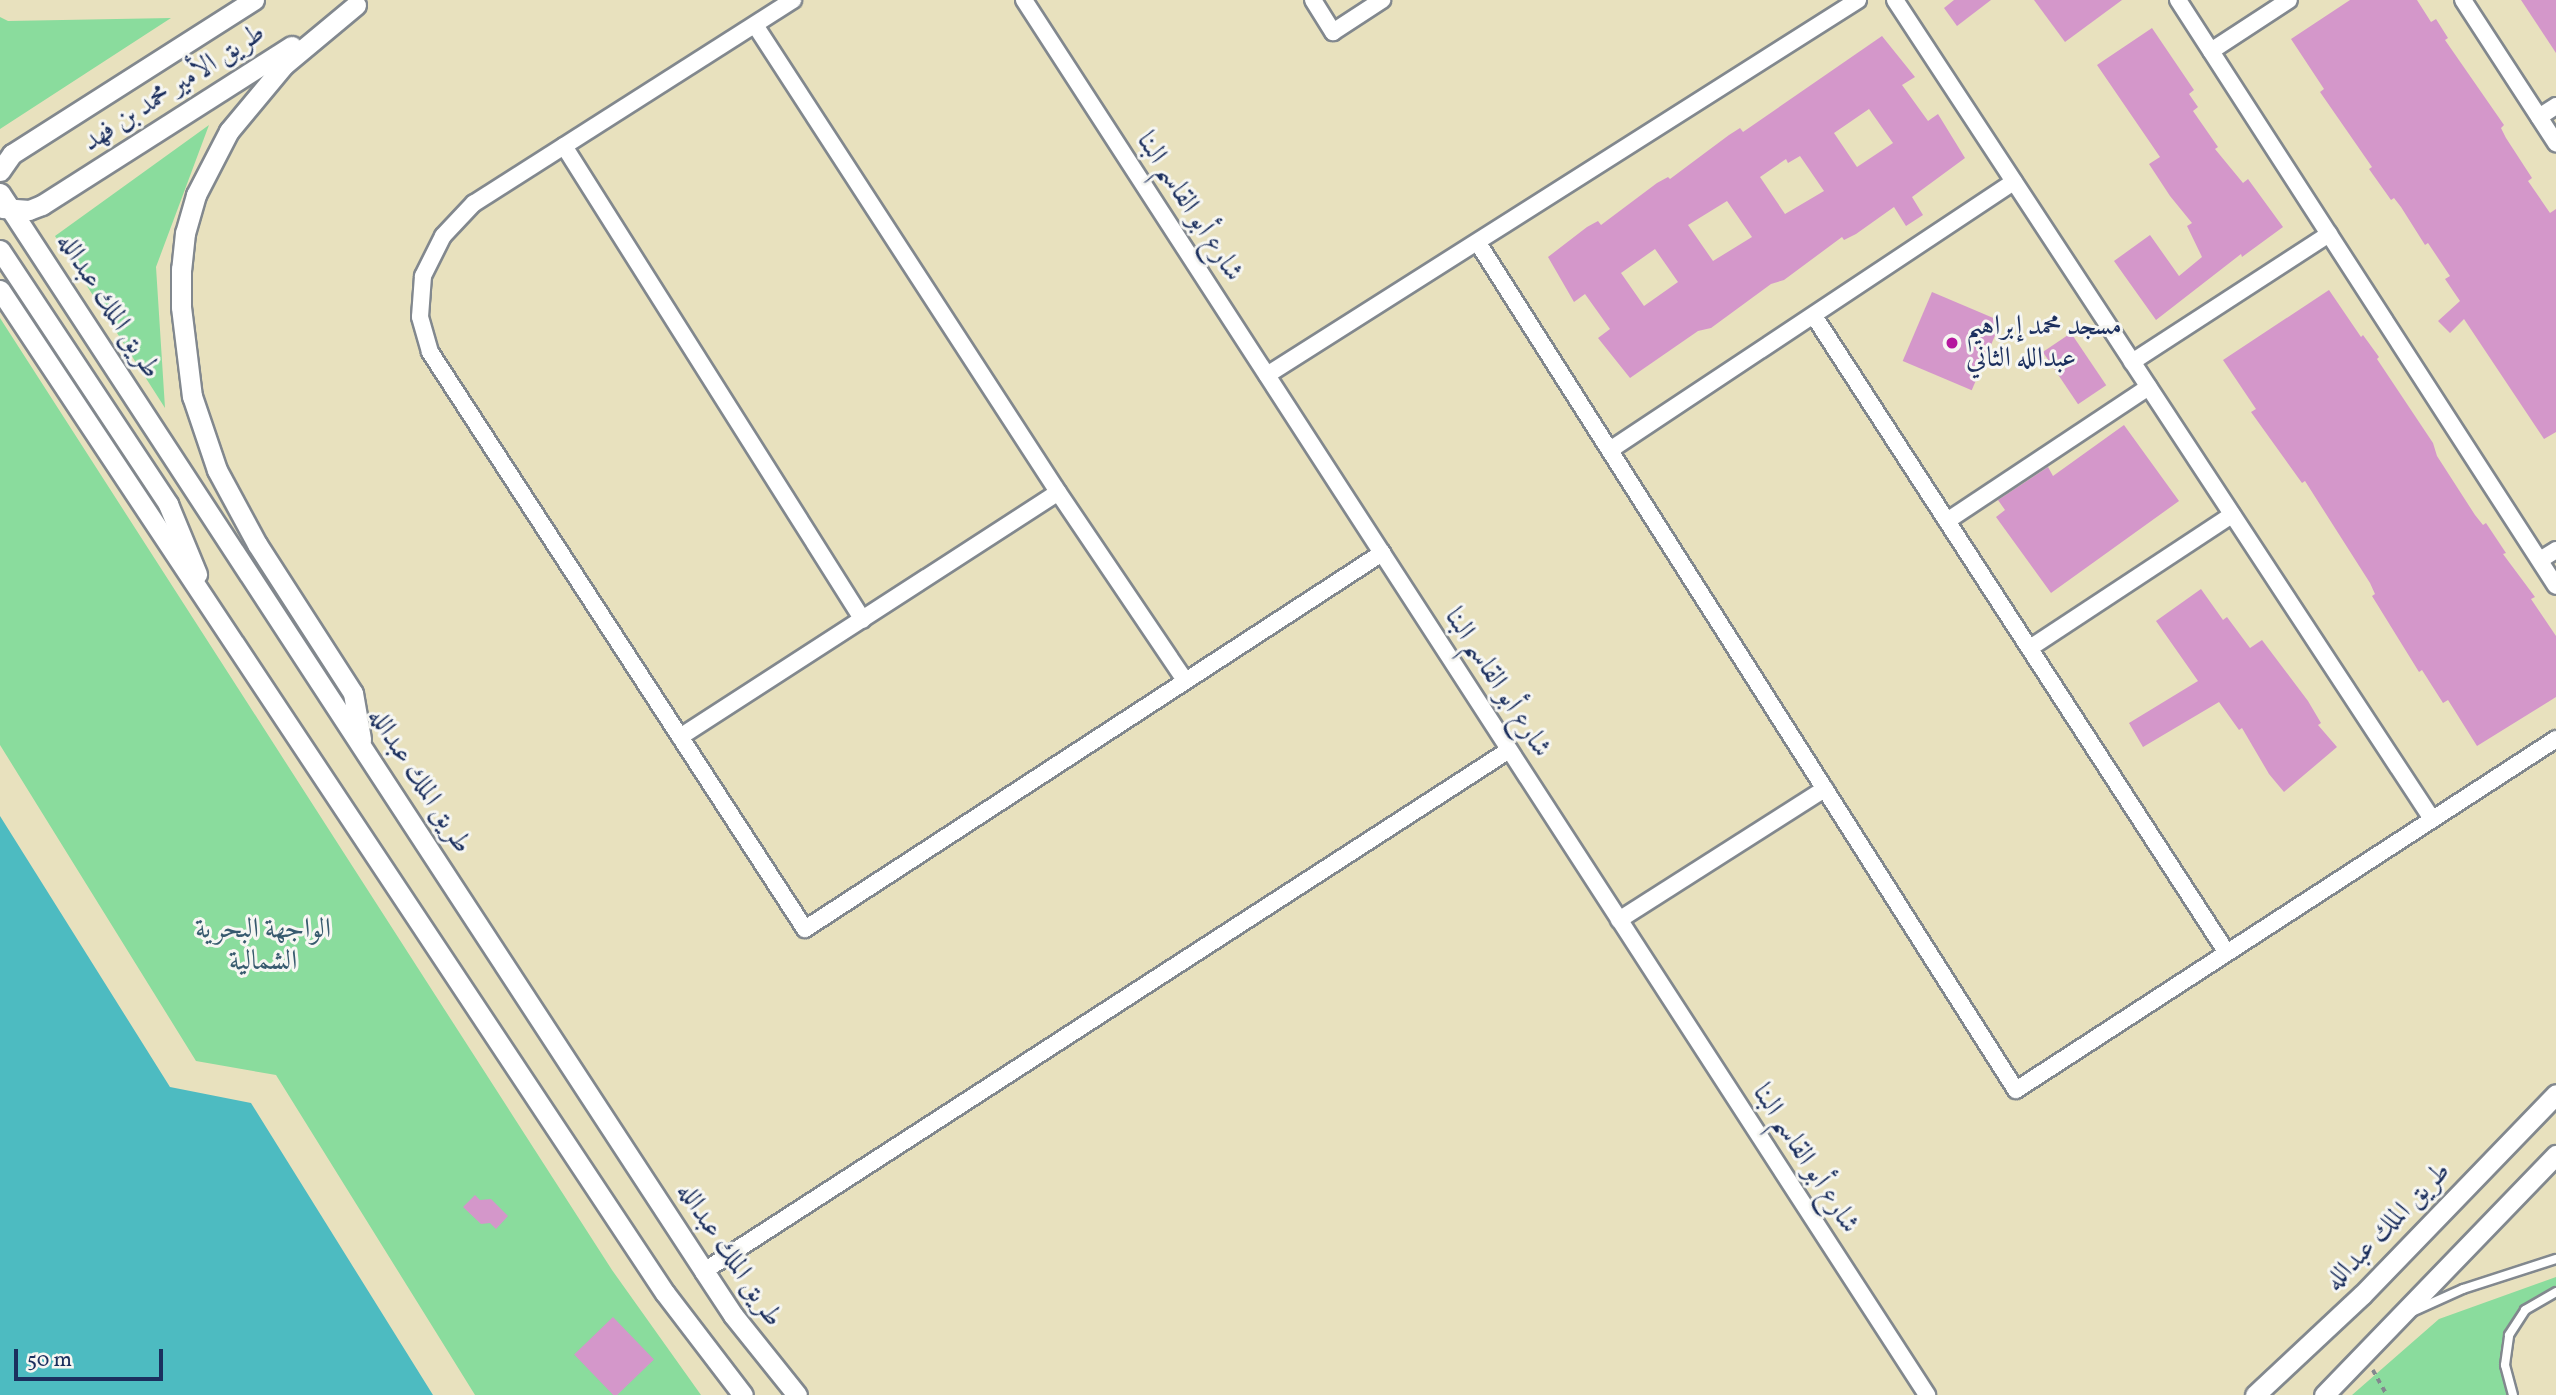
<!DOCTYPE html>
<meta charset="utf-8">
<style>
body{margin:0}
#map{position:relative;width:2556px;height:1395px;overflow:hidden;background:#e8e1be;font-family:Vollkorn,Amiri,serif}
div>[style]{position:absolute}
.green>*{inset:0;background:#8adc9d}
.water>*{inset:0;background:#4dbbc1}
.building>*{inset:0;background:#d497ca;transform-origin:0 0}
.path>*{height:3.5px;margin-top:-1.75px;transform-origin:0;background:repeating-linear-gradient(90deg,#82888e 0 5px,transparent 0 10px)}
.roads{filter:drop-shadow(2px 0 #82888e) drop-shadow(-2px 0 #82888e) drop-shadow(0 2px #82888e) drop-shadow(0 -2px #82888e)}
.service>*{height:8px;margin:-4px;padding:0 4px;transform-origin:4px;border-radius:4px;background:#fff}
.minor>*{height:16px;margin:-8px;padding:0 8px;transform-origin:8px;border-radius:8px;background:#fff}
.tertiary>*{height:19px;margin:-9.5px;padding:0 9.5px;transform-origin:9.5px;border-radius:9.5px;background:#fff}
.dots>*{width:19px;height:19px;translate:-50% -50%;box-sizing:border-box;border:4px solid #f6f6f2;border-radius:50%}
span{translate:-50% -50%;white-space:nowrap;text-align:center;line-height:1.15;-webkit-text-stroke:6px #f6f6f2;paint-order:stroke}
.street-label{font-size:28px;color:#1b2f5e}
.poi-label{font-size:28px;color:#1b2f5e}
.left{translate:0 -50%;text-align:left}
.park-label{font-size:28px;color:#375a6e}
.scale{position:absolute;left:14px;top:1349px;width:149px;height:32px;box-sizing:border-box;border:4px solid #1b2f5e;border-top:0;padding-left:9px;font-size:21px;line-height:24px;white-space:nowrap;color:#1b2f5e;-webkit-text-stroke:5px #f6f6f2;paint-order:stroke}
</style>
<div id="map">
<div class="green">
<i style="clip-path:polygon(0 17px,8px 21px,171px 18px,0 129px)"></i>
<i style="clip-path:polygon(209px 125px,156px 267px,165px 408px,55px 236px)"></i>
<i style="clip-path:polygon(0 318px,612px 1270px,701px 1395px,475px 1395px,276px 1075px,196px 1061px,0 745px)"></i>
<i style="clip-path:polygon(2556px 1277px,2556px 1292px,2525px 1310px,2505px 1350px,2513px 1395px,2352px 1395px,2439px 1319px)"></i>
</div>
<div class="water">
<i style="clip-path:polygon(0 816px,170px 1087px,251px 1103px,433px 1395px,0 1395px)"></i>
</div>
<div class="building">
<i style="clip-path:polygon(1954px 0,1991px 0,1957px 26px,1944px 8px)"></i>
<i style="clip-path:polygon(2034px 0,2122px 0,2065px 42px)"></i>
<i style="clip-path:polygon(2350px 0,2417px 0,2431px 22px,2436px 19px,2448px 38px,2445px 40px,2504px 125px,2501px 128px,2506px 138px,2532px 178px,2528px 181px,2550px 213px,2556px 209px,2556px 432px,2544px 439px,2464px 319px,2450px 333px,2438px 321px,2460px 301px,2445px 279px,2450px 276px,2428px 243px,2425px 245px,2401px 207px,2394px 198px,2391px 200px,2369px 169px,2372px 167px,2320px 92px,2324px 89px,2291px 39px)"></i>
<i style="clip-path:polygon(2521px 0,2556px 0,2556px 53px)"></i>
<i style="clip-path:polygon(2152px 28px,2194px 90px,2189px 94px,2198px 107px,2193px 111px,2218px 147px,2215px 149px,2243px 183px,2248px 179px,2283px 227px,2242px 257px,2241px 254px,2156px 320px,2114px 261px,2150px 235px,2179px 276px,2202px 257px,2187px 226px,2192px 223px,2170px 196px,2149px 164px,2160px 157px,2097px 65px)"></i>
<i style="clip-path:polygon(evenodd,1882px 36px,1915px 77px,1902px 85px,1928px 121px,1938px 114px,1965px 158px,1912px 197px,1923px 215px,1906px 226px,1894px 207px,1856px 234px,1844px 240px,1842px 237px,1784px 280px,1771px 284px,1711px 328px,1698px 331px,1630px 378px,1598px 338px,1610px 329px,1585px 294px,1574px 302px,1548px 257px,1587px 227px,1598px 221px,1601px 225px,1657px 183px,1668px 177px,1670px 179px,1729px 135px,1740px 128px,1743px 132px,1882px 36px,1869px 109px,1893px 143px,1857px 167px,1834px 133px,1869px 109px,1882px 36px,1800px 156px,1824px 191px,1785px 214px,1760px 177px,1786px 159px,1788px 163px,1800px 156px,1882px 36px,1727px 201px,1752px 237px,1713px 261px,1688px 225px,1727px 201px,1882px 36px,1655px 249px,1678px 282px,1644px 306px,1621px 273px,1655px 249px)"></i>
<i style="clip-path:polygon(2329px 290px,2361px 337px,2363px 335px,2379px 357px,2377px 359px,2433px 443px,2437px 456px,2475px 515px,2483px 525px,2486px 523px,2506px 553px,2503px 554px,2535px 597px,2531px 599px,2556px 636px,2556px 697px,2477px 746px,2448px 700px,2443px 703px,2422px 670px,2419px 672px,2372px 596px,2375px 594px,2370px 583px,2305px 481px,2302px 483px,2251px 412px,2256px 409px,2223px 360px)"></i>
<i style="left:1932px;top:292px;width:75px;height:75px;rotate:23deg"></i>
<i style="left:2071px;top:333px;width:63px;height:34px;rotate:56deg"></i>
<i style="clip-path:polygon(2124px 425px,2179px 501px,2051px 593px,1996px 517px,2005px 510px,1998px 500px,2048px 467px,2053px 476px)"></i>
<i style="clip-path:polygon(2201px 589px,2223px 620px,2227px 617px,2250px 648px,2262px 640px,2308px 701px,2321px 723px,2318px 725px,2337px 747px,2284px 792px,2269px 774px,2242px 728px,2239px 730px,2219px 702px,2143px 747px,2129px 723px,2198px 681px,2156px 621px)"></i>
<i style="clip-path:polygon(475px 1195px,480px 1200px,491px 1199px,508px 1216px,496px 1229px,490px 1223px,481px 1224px,463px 1207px)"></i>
<i style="left:613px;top:1317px;width:59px;height:54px;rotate:46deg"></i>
</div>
<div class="path">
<i style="left:2373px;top:1370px;width:29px;rotate:61deg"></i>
</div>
<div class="roads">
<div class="service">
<i style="left:2414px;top:1311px;width:54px;rotate:-24.2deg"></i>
<i style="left:2463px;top:1289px;width:98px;rotate:-17.9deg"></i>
<i style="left:2513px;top:1395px;width:31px;rotate:-105deg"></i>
<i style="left:2505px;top:1365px;width:30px;rotate:-82deg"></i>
<i style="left:2509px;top:1335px;width:30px;rotate:-57deg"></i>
<i style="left:2525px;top:1310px;width:36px;rotate:-30deg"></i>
</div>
<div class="minor">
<i style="left:793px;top:0;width:378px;rotate:147.5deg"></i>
<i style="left:474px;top:203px;width:45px;rotate:133.2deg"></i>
<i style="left:443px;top:236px;width:45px;rotate:116.6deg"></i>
<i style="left:423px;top:276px;width:41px;rotate:94.2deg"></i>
<i style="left:420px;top:317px;width:36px;rotate:74deg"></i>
<i style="left:430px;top:352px;width:688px;rotate:56.98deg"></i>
<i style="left:805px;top:929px;width:689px;rotate:-33.09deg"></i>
<i style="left:1024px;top:0;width:1662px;rotate:57.08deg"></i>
<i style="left:1313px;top:0;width:38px;rotate:58deg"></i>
<i style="left:1333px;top:32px;width:59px;rotate:-33.1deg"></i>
<i style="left:1895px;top:0;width:979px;rotate:56.75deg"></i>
<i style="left:2178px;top:0;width:697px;rotate:57.18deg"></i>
<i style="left:2463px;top:0;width:171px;rotate:57deg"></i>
<i style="left:755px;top:25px;width:557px;rotate:57.02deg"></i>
<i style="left:1058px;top:492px;width:225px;rotate:56deg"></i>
<i style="left:2211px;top:51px;width:93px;rotate:-33.2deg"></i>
<i style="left:2539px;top:117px;width:20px;rotate:-33deg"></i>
<i style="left:564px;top:146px;width:560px;rotate:57.76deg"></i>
<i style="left:1478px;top:243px;width:1003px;rotate:57.58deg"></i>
<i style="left:2016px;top:1090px;width:644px;rotate:-33.02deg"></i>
<i style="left:1814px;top:316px;width:759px;rotate:57.04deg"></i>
<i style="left:2132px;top:362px;width:235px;rotate:-33deg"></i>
<i style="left:1267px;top:375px;width:700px;rotate:-32.4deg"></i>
<i style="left:1610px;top:450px;width:485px;rotate:-33.6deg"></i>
<i style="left:1947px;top:521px;width:242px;rotate:-33.6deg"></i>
<i style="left:2540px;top:560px;width:19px;rotate:-32deg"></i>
<i style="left:2030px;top:648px;width:242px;rotate:-33.4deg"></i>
<i style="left:680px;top:737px;width:450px;rotate:-32.9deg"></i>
<i style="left:1619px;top:920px;width:244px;rotate:-32.5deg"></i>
<i style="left:704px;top:1271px;width:959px;rotate:-32.91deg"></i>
</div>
<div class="tertiary">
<i style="left:356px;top:5px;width:94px;rotate:140.2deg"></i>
<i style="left:284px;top:65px;width:86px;rotate:129.8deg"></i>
<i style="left:229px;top:131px;width:72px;rotate:117.3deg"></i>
<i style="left:196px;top:195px;width:40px;rotate:106deg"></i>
<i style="left:185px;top:233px;width:36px;rotate:96deg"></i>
<i style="left:181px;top:269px;width:38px;rotate:90deg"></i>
<i style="left:181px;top:307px;width:90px;rotate:83deg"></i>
<i style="left:192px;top:396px;width:78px;rotate:71.3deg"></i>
<i style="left:217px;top:470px;width:84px;rotate:61.6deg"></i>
<i style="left:257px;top:544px;width:177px;rotate:57.2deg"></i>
<i style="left:353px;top:693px;width:47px;rotate:80.1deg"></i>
<i style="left:0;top:171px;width:21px;rotate:-55deg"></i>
<i style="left:12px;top:154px;width:287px;rotate:-32.5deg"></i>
<i style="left:0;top:193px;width:1288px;rotate:56.85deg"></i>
<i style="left:704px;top:1271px;width:53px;rotate:56.6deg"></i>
<i style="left:733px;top:1315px;width:102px;rotate:51.3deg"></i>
<i style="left:2px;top:208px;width:27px;rotate:4deg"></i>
<i style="left:29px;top:210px;width:14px;rotate:-21deg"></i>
<i style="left:42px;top:205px;width:296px;rotate:-32.5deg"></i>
<i style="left:0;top:250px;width:305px;rotate:56.5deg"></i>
<i style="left:168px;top:504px;width:76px;rotate:67.5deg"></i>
<i style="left:0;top:290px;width:1203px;rotate:56.46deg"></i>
<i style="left:665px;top:1293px;width:128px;rotate:52.6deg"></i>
<i style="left:2255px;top:1395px;width:146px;rotate:-43.1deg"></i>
<i style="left:2362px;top:1295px;width:279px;rotate:-46deg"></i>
<i style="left:2324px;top:1395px;width:334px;rotate:-46deg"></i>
</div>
</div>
<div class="dots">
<i style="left:1952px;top:343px;background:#b5179e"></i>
</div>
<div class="street-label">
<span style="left:174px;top:88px;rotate:-33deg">طريق الأمير محمد بن فهد</span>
<span style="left:1189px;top:207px;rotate:57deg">شارع أبو القاسم البنا</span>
<span style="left:108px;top:306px;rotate:57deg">طريق الملك عبدالله</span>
<span style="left:1497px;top:683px;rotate:57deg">شارع أبو القاسم البنا</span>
<span style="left:419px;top:781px;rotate:57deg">طريق الملك عبدالله</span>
<span style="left:1805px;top:1159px;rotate:57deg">شارع أبو القاسم البنا</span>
<span style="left:2388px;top:1227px;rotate:-46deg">طريق الملك عبدالله</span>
<span style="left:729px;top:1255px;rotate:56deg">طريق الملك عبدالله</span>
</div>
<div class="poi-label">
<span class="left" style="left:1966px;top:343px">مسجد محمد إبراهيم<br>عبدالله الثاني</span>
</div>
<div class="park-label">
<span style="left:263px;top:946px">الواجهة البحرية<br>الشمالية</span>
</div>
<div class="scale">50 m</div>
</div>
